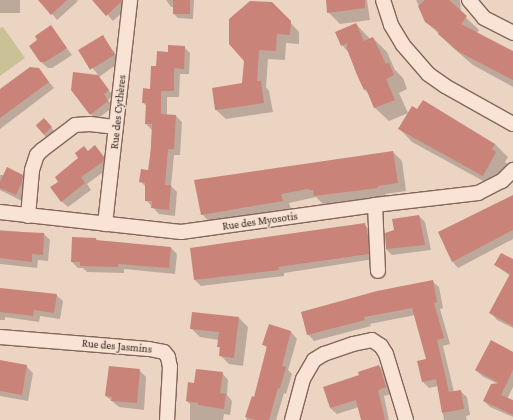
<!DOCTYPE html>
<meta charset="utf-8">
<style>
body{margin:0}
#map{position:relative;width:513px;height:420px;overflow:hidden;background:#ecd4c2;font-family:"Crimson Pro",serif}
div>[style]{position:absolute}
.green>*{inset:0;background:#cac296}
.shadow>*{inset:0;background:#0003;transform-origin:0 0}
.building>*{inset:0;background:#ca8378;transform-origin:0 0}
.roads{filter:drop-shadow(1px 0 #86655a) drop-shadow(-1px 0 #86655a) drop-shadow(0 1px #86655a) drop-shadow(0 -1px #86655a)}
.minor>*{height:14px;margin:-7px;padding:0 7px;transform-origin:7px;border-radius:7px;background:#f8e3d4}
span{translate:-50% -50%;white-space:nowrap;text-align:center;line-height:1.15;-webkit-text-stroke:3px #f4e0d1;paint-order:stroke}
.street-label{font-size:11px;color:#36221d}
</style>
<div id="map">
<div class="green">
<i style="clip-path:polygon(3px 27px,25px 58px,0 76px,0 28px)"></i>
</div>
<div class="shadow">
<i style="left:0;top:0;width:20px;height:13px"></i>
<i style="clip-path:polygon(41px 0,77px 0,78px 1px,57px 20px)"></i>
<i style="clip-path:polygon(94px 0,123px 0,127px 8px,113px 21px)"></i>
<i style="clip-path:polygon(166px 0,194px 0,193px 19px,178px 18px,173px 13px,173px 7px,171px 7px)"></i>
<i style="clip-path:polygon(327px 0,367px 0,370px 20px,340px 24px,328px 12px)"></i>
<i style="clip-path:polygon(416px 0,460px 0,461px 13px,479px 30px,476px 34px,513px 53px,513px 87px,473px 65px,452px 47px,426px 21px)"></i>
<i style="clip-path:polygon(281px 12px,299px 32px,299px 44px,286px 43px,285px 60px,268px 59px,266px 87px,269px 91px,273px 112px,226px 119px,216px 110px,213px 89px,243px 84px,245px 60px)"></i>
<i style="clip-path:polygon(356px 24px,370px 39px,373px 38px,387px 52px,395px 70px,403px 78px,407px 89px,399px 93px,408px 113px,389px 121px,375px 108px,369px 94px,365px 90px,349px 53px,342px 45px)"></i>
<i style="clip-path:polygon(50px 26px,72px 55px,52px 68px,48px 68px,41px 62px,39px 40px)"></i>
<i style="clip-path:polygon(102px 36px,121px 61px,99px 77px,113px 96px,108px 100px,113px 107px,96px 120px,91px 114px,74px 73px,99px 76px,80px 52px)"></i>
<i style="clip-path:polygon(184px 47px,190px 53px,189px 74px,180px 74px,179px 97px,167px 97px,167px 115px,176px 116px,182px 122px,180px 155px,174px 155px,171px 186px,177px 192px,175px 216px,159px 214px,146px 200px,146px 187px,141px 182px,149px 171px,152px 130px,146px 124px,147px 106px,143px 103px,151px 90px,157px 67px,168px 53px)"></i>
<i style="clip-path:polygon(38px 69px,54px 88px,0 129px,0 90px)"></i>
<i style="clip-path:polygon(47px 122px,54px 131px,46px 137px,36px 126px)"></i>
<i style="clip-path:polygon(399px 128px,495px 144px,508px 157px,505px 162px,509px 165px,496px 188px,412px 142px)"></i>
<i style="clip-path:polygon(95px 147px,110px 164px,110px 167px,87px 184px,91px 190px,68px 207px,61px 201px,60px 182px)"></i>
<i style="clip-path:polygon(393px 152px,402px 161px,406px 191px,385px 194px,386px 196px,323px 204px,316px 197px,289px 203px,291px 209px,210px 223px,202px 214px)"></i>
<i style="clip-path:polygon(0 175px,22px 175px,29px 182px,28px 188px,22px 201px,0 190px)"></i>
<i style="clip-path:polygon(513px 196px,513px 239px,458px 268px,452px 261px)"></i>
<i style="clip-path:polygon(419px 216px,425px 222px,431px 250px,392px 255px,386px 249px,395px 231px)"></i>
<i style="clip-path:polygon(364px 224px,370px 230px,374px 259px,284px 273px,284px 276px,201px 286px,195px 280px)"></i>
<i style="clip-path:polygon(0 230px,44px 234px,50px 240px,48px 261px,38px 260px,37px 268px,0 264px)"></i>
<i style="clip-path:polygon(96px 239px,98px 241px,171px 248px,177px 254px,175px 274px,124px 269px,124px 273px,87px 272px,83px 268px,78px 268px,72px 262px)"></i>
<i style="clip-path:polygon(513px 260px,513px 328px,497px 320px,491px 313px,510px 276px,496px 265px)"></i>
<i style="clip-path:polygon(432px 281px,439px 287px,443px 308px,440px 309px,450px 344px,443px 346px,454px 392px,460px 391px,467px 397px,470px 415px,466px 416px,467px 420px,444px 420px,438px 386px,429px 388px,423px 382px,418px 362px,427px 360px,415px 315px,370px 324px,371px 326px,314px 341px,308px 334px)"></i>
<i style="clip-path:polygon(0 289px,56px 295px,63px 301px,60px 319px,40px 316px,39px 322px,5px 317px,5px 320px,0 320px)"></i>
<i style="clip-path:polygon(239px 318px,248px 327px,243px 366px,229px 364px,220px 355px,219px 340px,200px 337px,191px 328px)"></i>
<i style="clip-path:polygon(270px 326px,291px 332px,297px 339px,288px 370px,292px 374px,286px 394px,284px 393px,276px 420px,246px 420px,252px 397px,255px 398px,268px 349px,264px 345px)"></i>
<i style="clip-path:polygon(513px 352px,513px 387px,507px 399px,513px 401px,513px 417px,490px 407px,484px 401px,498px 384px,482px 376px,476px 370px)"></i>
<i style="clip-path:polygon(0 362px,26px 366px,33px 373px,28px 401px,0 396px)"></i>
<i style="clip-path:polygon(379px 366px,385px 372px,392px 394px,384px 396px,389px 420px,362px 420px,359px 407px,337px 414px,330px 408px)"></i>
<i style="clip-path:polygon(139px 370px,146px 377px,144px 410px,119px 407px,106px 396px)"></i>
<i style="clip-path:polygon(222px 373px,228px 380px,227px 395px,232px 401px,230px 415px,224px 414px,223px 420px,190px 420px,190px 404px,187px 401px,195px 384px)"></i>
</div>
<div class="building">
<i style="clip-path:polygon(38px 0,67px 0,51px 15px)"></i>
<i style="clip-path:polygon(92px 0,121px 0,121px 2px,106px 16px)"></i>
<i style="left:173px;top:0;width:17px;height:14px"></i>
<i style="clip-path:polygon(326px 0,365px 0,365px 8px,327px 13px)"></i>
<i style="clip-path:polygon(425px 0,449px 0,467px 16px,461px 24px,513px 51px,513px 80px,459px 52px,438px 34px,439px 32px,425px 22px,418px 6px)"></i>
<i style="clip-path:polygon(250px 1px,272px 2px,291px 21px,290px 35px,277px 34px,276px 51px,259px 50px,257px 81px,261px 81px,264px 103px,215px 110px,212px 88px,242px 83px,244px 61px,229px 44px,229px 19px)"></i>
<i style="clip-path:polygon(356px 23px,364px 41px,373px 37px,386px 64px,389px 63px,394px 75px,386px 79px,395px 100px,374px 108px,366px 89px,364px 90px,357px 75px,347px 49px,347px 43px,341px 46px,335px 32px)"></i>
<i style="clip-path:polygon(51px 25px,67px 48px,45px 62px,40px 62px,29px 46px,37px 40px,35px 36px)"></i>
<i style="left:103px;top:35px;width:23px;height:29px;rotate:59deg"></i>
<i style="clip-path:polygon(168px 45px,185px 46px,184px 69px,174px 68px,174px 91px,161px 91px,161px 114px,176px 115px,174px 149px,168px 149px,165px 185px,171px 185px,169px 210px,151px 208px,152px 201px,145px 201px,145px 183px,139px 182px,141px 169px,148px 170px,151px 149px,152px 124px,145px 124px,146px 103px,142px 103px,143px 88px,150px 89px,151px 66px,156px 66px,157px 51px,168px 52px)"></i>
<i style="clip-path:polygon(30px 67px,39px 68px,49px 82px,0 118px,0 89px)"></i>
<i style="clip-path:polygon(73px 72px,98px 75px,109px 90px,104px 94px,108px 101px,90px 115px,71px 90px)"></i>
<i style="clip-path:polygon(423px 100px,495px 144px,492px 149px,496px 152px,483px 176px,398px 129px,412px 106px,417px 109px)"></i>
<i style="left:44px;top:118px;width:12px;height:11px;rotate:48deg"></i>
<i style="clip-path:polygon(95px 145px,104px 157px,104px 161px,81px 177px,85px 183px,61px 202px,50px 187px,58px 182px,55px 177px,78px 158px,75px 153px,84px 146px,88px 151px)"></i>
<i style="clip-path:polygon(393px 151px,398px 183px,378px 186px,378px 188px,314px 196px,313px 190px,309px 190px,308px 189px,281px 194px,283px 201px,201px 215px,194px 180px)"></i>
<i style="clip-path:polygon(7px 167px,23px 175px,22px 182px,16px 195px,0 188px,0 182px)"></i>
<i style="clip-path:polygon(513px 195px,513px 230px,452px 262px,438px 232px)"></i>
<i style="clip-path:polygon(419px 215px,425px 245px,386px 249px,385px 233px,394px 230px,392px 219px)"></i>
<i style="clip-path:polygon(365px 223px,368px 236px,369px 254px,278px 267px,279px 270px,194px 280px,190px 248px)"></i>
<i style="clip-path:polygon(0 231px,44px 233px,43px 255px,32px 254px,32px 262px,0 258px)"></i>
<i style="clip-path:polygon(72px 237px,96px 238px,96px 240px,171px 247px,169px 268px,118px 264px,118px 267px,80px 266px,80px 262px,71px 262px)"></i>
<i style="clip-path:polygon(501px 253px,513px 259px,513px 326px,489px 313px,510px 274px,494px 265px)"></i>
<i style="clip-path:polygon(433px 280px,437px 302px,434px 303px,444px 338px,437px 340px,449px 392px,461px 390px,464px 409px,442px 413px,436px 379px,422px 382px,417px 361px,426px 359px,412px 308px,364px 317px,365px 320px,307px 335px,301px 312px,377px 291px)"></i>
<i style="clip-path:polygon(0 288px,57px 294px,54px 313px,34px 310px,33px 316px,0 312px)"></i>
<i style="clip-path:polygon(192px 312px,239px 317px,234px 358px,219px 356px,220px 347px,217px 347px,219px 332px,190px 329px)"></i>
<i style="clip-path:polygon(269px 324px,291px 331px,282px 366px,286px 367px,280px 388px,278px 388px,269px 420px,256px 420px,245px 417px,252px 396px,254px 397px,267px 346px,262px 345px)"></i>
<i style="clip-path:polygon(491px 340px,513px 352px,513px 370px,501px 395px,513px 400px,513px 415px,483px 401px,491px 384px,499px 383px,475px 370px)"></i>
<i style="clip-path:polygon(0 360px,27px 365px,22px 395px,0 391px)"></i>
<i style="clip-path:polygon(379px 365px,386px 387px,378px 390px,385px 420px,361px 420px,356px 400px,330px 408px,323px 387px,359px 375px,358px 372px)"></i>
<i style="clip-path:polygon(109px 366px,140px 369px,137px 403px,111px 401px,112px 397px,105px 396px)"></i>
<i style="clip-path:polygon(196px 369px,223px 372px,220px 393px,226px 394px,224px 409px,198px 405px,198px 403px,186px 401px,188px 382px,194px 383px)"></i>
</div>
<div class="roads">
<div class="minor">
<i style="left:383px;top:0;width:26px;rotate:72deg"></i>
<i style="left:391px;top:25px;width:23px;rotate:59deg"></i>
<i style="left:403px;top:45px;width:38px;rotate:49deg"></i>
<i style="left:428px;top:74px;width:21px;rotate:35deg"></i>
<i style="left:445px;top:86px;width:78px;rotate:29.2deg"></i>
<i style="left:469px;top:0;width:23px;rotate:50deg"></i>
<i style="left:484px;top:18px;width:33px;rotate:27deg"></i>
<i style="left:375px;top:205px;width:66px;rotate:87.4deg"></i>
<i style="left:0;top:212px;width:182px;rotate:6.3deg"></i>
<i style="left:181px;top:232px;width:196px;rotate:-7.9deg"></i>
<i style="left:375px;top:205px;width:104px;rotate:-6.6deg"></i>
<i style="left:478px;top:193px;width:27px;rotate:-27deg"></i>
<i style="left:502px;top:181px;width:16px;rotate:-45deg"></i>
<i style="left:28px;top:216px;width:46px;rotate:-85deg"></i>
<i style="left:32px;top:170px;width:16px;rotate:-72deg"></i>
<i style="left:37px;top:155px;width:7px;rotate:-45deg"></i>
<i style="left:42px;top:150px;width:41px;rotate:-37.1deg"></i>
<i style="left:75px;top:125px;width:15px;rotate:-4deg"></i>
<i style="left:90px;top:124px;width:26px;rotate:7deg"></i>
<i style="left:105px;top:224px;width:225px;rotate:-83.6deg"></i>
<i style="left:0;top:337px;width:149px;rotate:4.6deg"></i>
<i style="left:149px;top:349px;width:15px;rotate:11deg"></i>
<i style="left:164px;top:352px;width:6px;rotate:51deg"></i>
<i style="left:168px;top:357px;width:10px;rotate:79deg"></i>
<i style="left:170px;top:367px;width:53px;rotate:93.2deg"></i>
<i style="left:292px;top:420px;width:42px;rotate:-75deg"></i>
<i style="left:303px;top:379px;width:22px;rotate:-60deg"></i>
<i style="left:314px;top:360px;width:12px;rotate:-31deg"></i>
<i style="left:324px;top:354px;width:31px;rotate:-19deg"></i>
<i style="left:353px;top:344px;width:19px;rotate:-12deg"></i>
<i style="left:372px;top:340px;width:11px;rotate:34deg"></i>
<i style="left:381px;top:346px;width:9px;rotate:58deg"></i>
<i style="left:386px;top:354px;width:69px;rotate:73.1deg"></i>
</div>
</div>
<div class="street-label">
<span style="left:118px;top:112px;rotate:-84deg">Rue des Cythères</span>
<span style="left:260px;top:221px;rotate:-8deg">Rue des Myosotis</span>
<span style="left:117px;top:346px;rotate:5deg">Rue des Jasmins</span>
</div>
</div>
